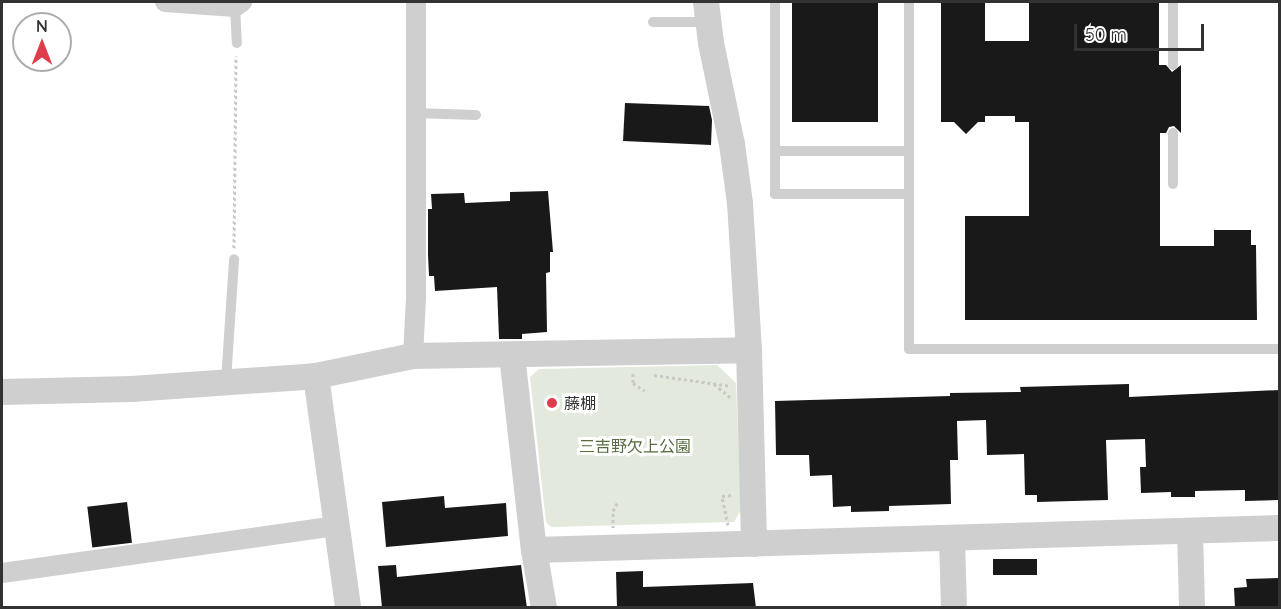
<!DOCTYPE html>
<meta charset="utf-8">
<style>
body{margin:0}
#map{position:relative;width:1281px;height:609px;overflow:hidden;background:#fff;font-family:Quicksand,"Noto Sans JP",sans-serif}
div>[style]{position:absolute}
.green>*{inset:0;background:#e3e9dc}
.building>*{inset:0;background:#191919;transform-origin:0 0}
.path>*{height:3px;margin-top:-1.5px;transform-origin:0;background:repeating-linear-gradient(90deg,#c9c9c9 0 3px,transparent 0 6px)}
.service>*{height:10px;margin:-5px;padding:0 5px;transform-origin:5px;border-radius:5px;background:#cfcfcf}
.minor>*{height:20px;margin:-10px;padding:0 10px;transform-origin:10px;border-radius:10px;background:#cfcfcf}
.tertiary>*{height:26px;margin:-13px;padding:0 13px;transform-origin:13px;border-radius:13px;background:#cfcfcf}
.dots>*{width:16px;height:16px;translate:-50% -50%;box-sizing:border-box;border:3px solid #fff;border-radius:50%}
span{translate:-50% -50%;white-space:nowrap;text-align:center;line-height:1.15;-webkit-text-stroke:6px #fff;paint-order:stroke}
.poi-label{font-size:16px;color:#323232}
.left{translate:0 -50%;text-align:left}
.park-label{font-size:16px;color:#566e40}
.frame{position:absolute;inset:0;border:3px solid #323232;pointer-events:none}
.north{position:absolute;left:12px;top:12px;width:60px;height:60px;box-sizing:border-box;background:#fff;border:2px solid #adadad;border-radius:50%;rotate:0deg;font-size:16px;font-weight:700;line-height:24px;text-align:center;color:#323232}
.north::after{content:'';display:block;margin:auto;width:21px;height:27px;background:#e03d4c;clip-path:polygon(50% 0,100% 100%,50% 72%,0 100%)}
.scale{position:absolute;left:1074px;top:24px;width:130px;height:27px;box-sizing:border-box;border:3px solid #323232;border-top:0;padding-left:8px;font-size:18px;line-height:21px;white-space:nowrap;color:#323232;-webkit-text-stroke:4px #fff;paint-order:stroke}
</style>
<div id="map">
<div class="green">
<i style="clip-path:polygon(717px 365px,736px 383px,741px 510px,734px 522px,551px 527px,546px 522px,530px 377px,539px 369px)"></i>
</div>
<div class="building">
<i style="left:792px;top:2px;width:86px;height:120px"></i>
<i style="clip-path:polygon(941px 2px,985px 2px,985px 41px,1029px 41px,1029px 2px,1159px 2px,1159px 65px,1166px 65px,1172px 72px,1181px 65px,1181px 133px,1174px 126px,1169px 127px,1166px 133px,1160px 133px,1160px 246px,1214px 246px,1214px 230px,1251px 230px,1251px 245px,1256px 245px,1257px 320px,965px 320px,965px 216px,1029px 216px,1029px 122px,1015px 122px,1015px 116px,985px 116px,985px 122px,978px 122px,966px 134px,954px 122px,941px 122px)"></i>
<i style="clip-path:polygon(625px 103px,709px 106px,712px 120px,711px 145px,623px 141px)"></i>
<i style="clip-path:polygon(548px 191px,553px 252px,550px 252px,550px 272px,546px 273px,547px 332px,522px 334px,522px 339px,499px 339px,497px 287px,435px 291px,434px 276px,429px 276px,428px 255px,428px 209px,432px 209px,431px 194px,464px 193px,465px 203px,510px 201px,510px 192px)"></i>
<i style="clip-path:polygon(1129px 384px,1129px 397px,1280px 390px,1280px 500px,1245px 501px,1245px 490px,1195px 491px,1195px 497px,1171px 497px,1171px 492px,1141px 493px,1140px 467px,1146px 467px,1145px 439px,1106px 440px,1108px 500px,1037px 502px,1037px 495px,1025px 495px,1024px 454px,987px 455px,986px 420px,957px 421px,958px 460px,950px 460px,951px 504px,889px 506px,889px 511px,851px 512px,851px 506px,833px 507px,832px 475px,810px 476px,809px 455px,776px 455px,775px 401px,950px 396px,950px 393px,1021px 392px,1020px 387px)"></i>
<i style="clip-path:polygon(444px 496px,445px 508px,506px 503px,508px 536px,386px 547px,382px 502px)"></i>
<i style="left:127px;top:502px;width:41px;height:40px;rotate:83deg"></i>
<i style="left:1037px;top:559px;width:16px;height:44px;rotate:90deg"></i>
<i style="clip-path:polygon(396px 565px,397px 577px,521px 565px,527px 608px,382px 608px,378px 566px)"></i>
<i style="clip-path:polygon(643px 571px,643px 587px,753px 583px,756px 608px,617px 608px,616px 572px)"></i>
<i style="clip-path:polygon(1280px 578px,1280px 608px,1235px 608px,1234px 588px,1247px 587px,1246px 579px)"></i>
</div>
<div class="path">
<i style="left:234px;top:248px;width:192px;rotate:-89.4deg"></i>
<i style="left:633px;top:373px;width:10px;rotate:90deg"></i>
<i style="left:633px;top:383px;width:14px;rotate:34deg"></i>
<i style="left:654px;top:375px;width:78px;rotate:8.1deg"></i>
<i style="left:714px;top:384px;width:21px;rotate:39deg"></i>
<i style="left:728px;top:525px;width:30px;rotate:-102deg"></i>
<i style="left:722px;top:496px;width:10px;rotate:-6deg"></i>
<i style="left:613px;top:528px;width:17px;rotate:-90deg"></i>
<i style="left:613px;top:511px;width:11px;rotate:-63deg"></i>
</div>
<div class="service">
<i style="left:775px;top:2px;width:192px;rotate:90deg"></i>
<i style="left:775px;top:194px;width:134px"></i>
<i style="left:909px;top:2px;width:347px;rotate:90deg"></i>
<i style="left:909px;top:349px;width:371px"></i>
<i style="left:1173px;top:2px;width:63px;rotate:90deg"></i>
<i style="left:235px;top:7px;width:36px;rotate:87deg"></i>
<i style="left:653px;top:22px;width:55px"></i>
<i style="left:414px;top:113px;width:62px;rotate:1.8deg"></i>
<i style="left:1173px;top:133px;width:51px;rotate:90deg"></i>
<i style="left:775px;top:151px;width:134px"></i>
<i style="left:226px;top:381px;width:122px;rotate:-86.2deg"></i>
</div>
<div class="minor">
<i style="left:165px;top:2px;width:70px;rotate:4.1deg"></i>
<i style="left:235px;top:7px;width:9px;rotate:-36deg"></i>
<i style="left:413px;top:356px;width:58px;rotate:-87deg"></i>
<i style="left:416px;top:298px;width:296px;rotate:-90deg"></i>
<i style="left:2px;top:573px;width:338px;rotate:-8deg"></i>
</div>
<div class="tertiary">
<i style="left:706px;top:2px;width:41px;rotate:83deg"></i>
<i style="left:711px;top:43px;width:103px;rotate:78.3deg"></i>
<i style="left:732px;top:144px;width:60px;rotate:82.3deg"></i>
<i style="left:740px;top:203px;width:147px;rotate:86.5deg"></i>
<i style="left:749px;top:350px;width:194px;rotate:88.5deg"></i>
<i style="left:512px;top:355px;width:196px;rotate:83.6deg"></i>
<i style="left:534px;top:550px;width:59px;rotate:80.2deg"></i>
<i style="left:316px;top:376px;width:234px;rotate:82.1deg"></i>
<i style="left:2px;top:392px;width:130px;rotate:-1.3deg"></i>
<i style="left:132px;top:389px;width:184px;rotate:-4deg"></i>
<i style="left:316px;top:376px;width:99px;rotate:-11.7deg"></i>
<i style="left:413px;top:356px;width:336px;rotate:-1deg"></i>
<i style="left:1190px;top:531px;width:77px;rotate:88.5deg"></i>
<i style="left:952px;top:538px;width:70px;rotate:88.4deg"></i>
<i style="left:534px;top:550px;width:746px;rotate:-1.69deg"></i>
</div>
<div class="dots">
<i style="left:552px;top:403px;background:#e03d4c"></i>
</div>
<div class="poi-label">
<span class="left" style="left:564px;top:403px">藤棚</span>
</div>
<div class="park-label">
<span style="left:635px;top:446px">三吉野欠上公園</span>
</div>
<div class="frame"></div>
<div class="north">N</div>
<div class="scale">50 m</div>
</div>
